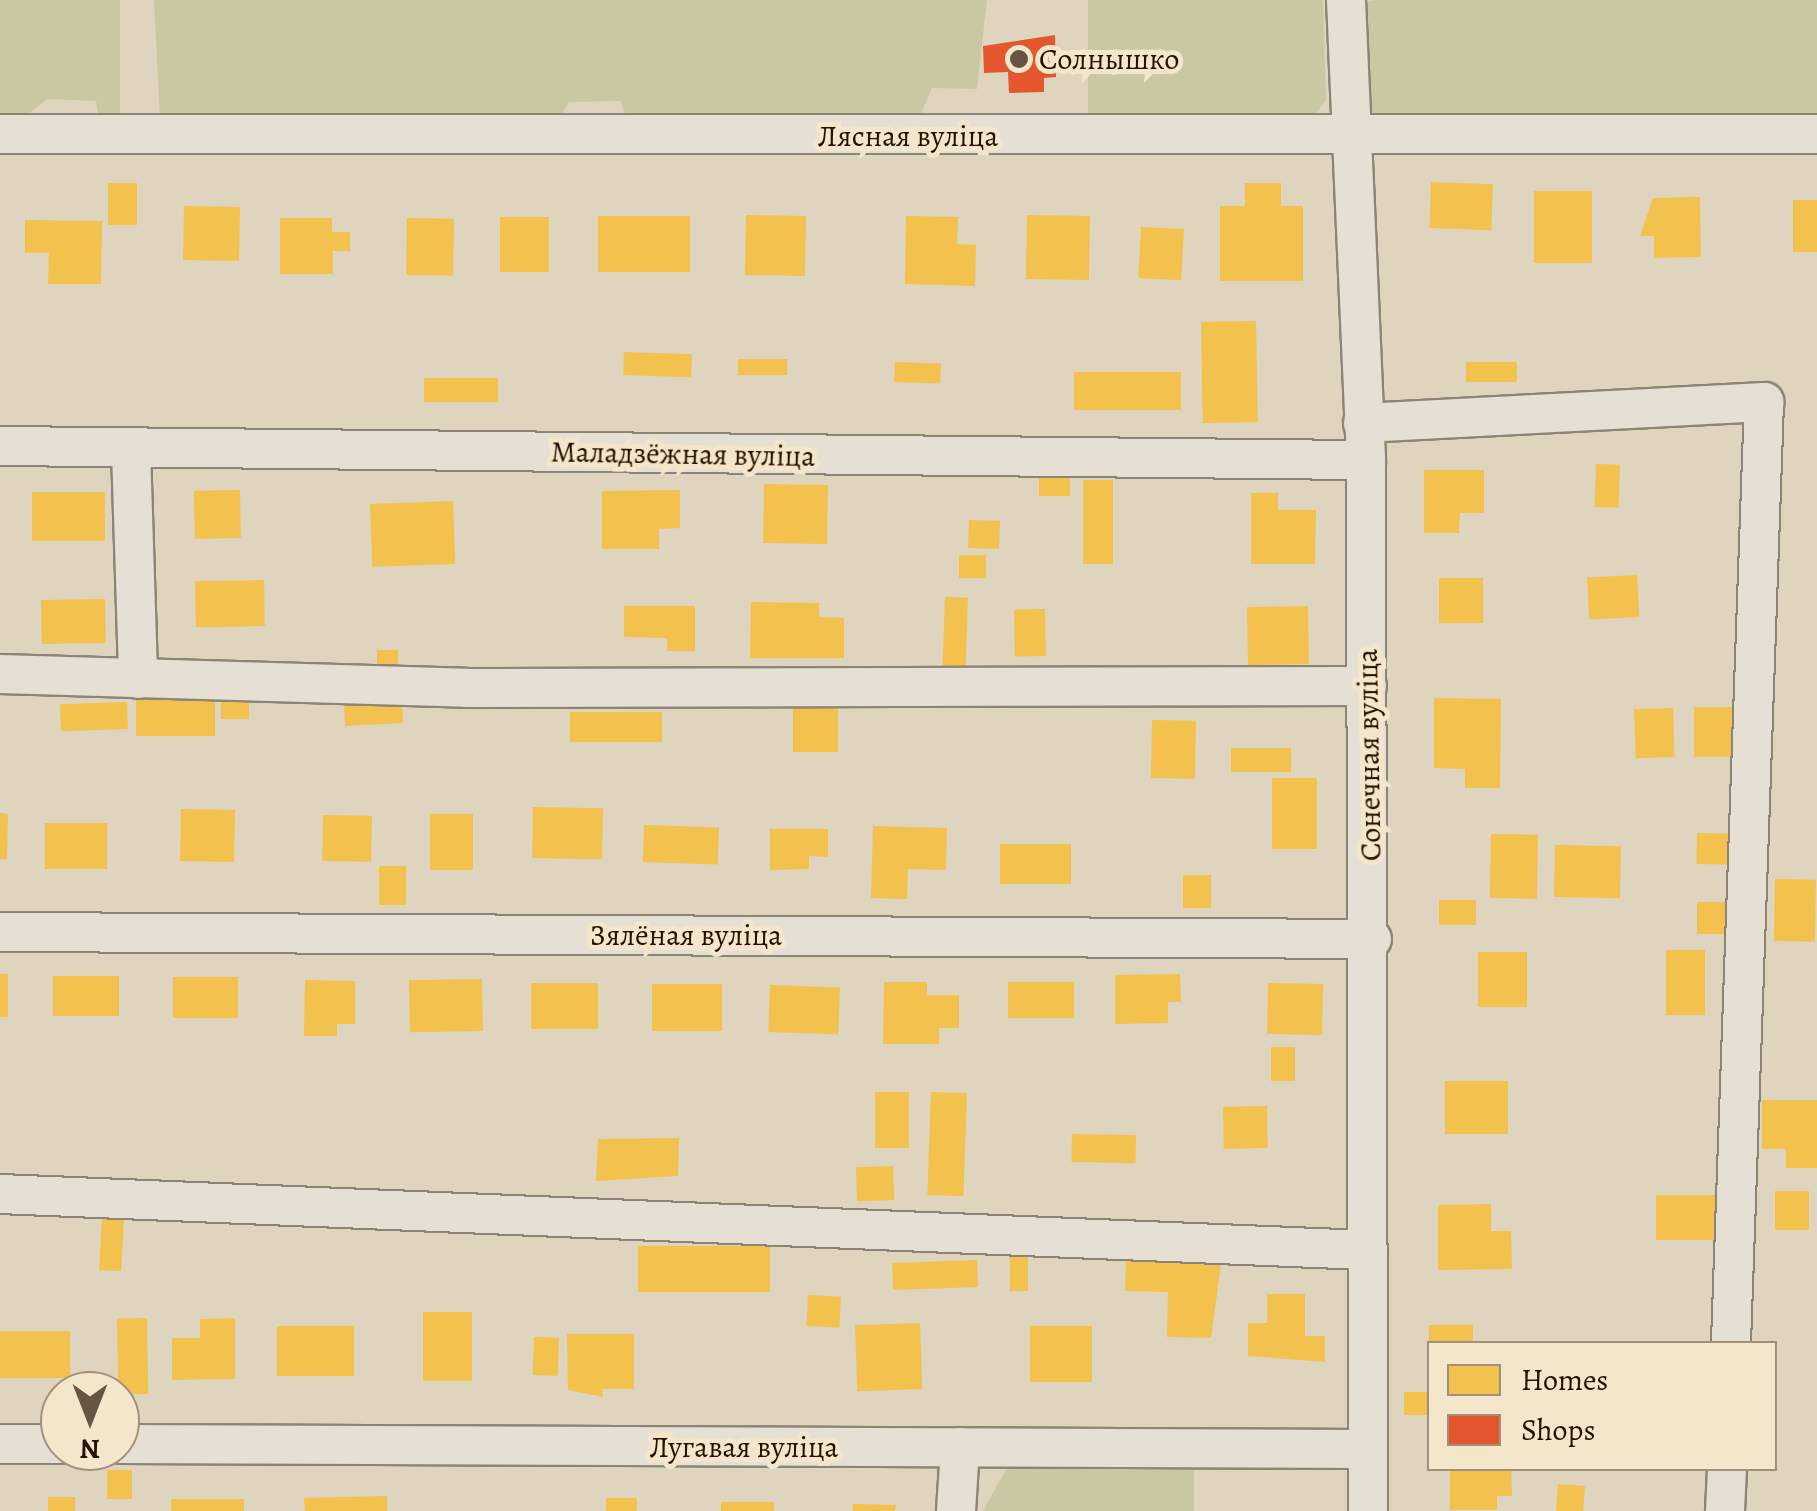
<!DOCTYPE html>
<meta charset="utf-8">
<style>
body{margin:0}
#map{position:relative;width:1817px;height:1511px;overflow:hidden;background:#dfd4bd;font-family:Alegreya,serif}
div>[style]{position:absolute}
.green>*{inset:0;background:#cac8a2}
.homes>*{inset:0;background:#f2c14e;transform-origin:0 0}
.shops>*{inset:0;background:#e4572e}
.roads{filter:drop-shadow(2px 0 #8c8476) drop-shadow(-2px 0 #8c8476) drop-shadow(0 2px #8c8476) drop-shadow(0 -2px #8c8476)}
.minor>*{height:38px;margin:-19px;padding:0 19px;transform-origin:19px;border-radius:19px;background:#e5dfd4}
.dots>*{width:28px;height:28px;translate:-50% -50%;box-sizing:border-box;border:5px solid #f4e6ca;border-radius:50%}
span{translate:-50% -50%;white-space:nowrap;text-align:center;line-height:1.15;-webkit-text-stroke:10px #f4e6ca;paint-order:stroke}
.poi-label{font-size:30px;color:#251102}
.left{translate:0 -50%;text-align:left}
.street-label{font-size:30px;color:#251102}
.legend{position:absolute;left:1427px;top:1341px;width:350px;height:130px;box-sizing:border-box;background:#f4e6ca;border:2px solid #a1917a;margin:0;padding:12px 18px;list-style:none;font-size:30px;color:#251102}
.legend li{display:flex;align-items:center;gap:20px;height:50px}
.legend b{width:50px;border:2px solid #a1917a}
.north{position:absolute;left:40px;top:1371px;width:100px;height:100px;box-sizing:border-box;background:#f4e6ca;border:2px solid #a1917a;border-radius:50%;rotate:180deg;font-size:28px;font-weight:700;line-height:40px;text-align:center;color:#251102}
.north::after{content:'';display:block;margin:auto;width:35px;height:45px;background:#665543;clip-path:polygon(50% 0,100% 100%,50% 72%,0 100%)}
</style>
<div id="map">
<div class="green">
<i style="clip-path:polygon(0 0,120px 0,120px 117px,99px 121px,96px 101px,47px 99px,19px 122px,0 120px)"></i>
<i style="clip-path:polygon(154px 0,987px 0,977px 89px,932px 88px,916px 125px,630px 125px,620px 101px,569px 102px,554px 127px,160px 118px)"></i>
<i style="clip-path:polygon(1088px 0,1323px 0,1326px 100px,1314px 116px,1088px 117px)"></i>
<i style="clip-path:polygon(1376px 0,1817px 0,1817px 134px,1349px 135px,1346px 6px)"></i>
<i style="clip-path:polygon(1009px 1464px,1194px 1465px,1194px 1511px,983px 1511px)"></i>
</div>
<div class="homes">
<i style="left:1431px;top:182px;width:62px;height:46px;rotate:2deg"></i>
<i style="left:108px;top:183px;width:29px;height:42px"></i>
<i style="clip-path:polygon(1245px 183px,1281px 183px,1281px 206px,1303px 206px,1303px 281px,1220px 281px,1220px 206px,1245px 206px)"></i>
<i style="left:1534px;top:191px;width:58px;height:72px"></i>
<i style="clip-path:polygon(1700px 197px,1701px 257px,1654px 258px,1654px 236px,1640px 236px,1653px 198px)"></i>
<i style="left:1793px;top:200px;width:24px;height:52px"></i>
<i style="left:184px;top:206px;width:56px;height:54px;rotate:1deg"></i>
<i style="left:746px;top:215px;width:60px;height:60px;rotate:1deg"></i>
<i style="left:1027px;top:215px;width:63px;height:64px;rotate:1deg"></i>
<i style="left:598px;top:216px;width:92px;height:56px"></i>
<i style="clip-path:polygon(906px 216px,958px 217px,957px 244px,976px 245px,975px 286px,905px 284px)"></i>
<i style="left:500px;top:217px;width:49px;height:55px"></i>
<i style="clip-path:polygon(280px 218px,332px 218px,332px 232px,350px 232px,350px 251px,333px 251px,333px 274px,280px 274px)"></i>
<i style="left:407px;top:218px;width:47px;height:57px;rotate:1deg"></i>
<i style="clip-path:polygon(25px 220px,102px 221px,101px 284px,48px 284px,49px 253px,25px 253px)"></i>
<i style="left:1141px;top:227px;width:43px;height:51px;rotate:3deg"></i>
<i style="left:1256px;top:321px;width:101px;height:55px;rotate:89deg"></i>
<i style="left:624px;top:352px;width:68px;height:23px;rotate:2deg"></i>
<i style="left:738px;top:359px;width:49px;height:16px"></i>
<i style="left:895px;top:362px;width:46px;height:20px;rotate:2deg"></i>
<i style="left:1517px;top:362px;width:20px;height:51px;rotate:90deg"></i>
<i style="left:1074px;top:372px;width:107px;height:38px"></i>
<i style="left:424px;top:378px;width:74px;height:24px"></i>
<i style="left:1596px;top:464px;width:24px;height:43px;rotate:2deg"></i>
<i style="clip-path:polygon(1424px 470px,1484px 470px,1484px 513px,1460px 513px,1459px 533px,1424px 533px)"></i>
<i style="left:1039px;top:478px;width:31px;height:18px"></i>
<i style="left:1083px;top:480px;width:30px;height:84px"></i>
<i style="left:764px;top:484px;width:64px;height:59px;rotate:1deg"></i>
<i style="left:240px;top:490px;width:48px;height:46px;rotate:89deg"></i>
<i style="clip-path:polygon(680px 490px,680px 528px,659px 529px,659px 549px,602px 549px,602px 491px)"></i>
<i style="left:105px;top:492px;width:49px;height:73px;rotate:90deg"></i>
<i style="clip-path:polygon(1251px 493px,1278px 493px,1278px 510px,1316px 510px,1315px 564px,1251px 564px)"></i>
<i style="left:453px;top:501px;width:63px;height:83px;rotate:88deg"></i>
<i style="left:969px;top:520px;width:31px;height:28px;rotate:2deg"></i>
<i style="left:959px;top:555px;width:27px;height:23px"></i>
<i style="left:1637px;top:575px;width:42px;height:50px;rotate:87deg"></i>
<i style="left:1439px;top:578px;width:44px;height:45px"></i>
<i style="left:264px;top:580px;width:46px;height:69px;rotate:89deg"></i>
<i style="left:945px;top:597px;width:23px;height:80px;rotate:2deg"></i>
<i style="left:105px;top:599px;width:44px;height:64px;rotate:89deg"></i>
<i style="clip-path:polygon(751px 602px,819px 603px,819px 617px,844px 618px,844px 658px,750px 658px)"></i>
<i style="clip-path:polygon(624px 606px,695px 606px,695px 651px,667px 651px,667px 638px,624px 637px)"></i>
<i style="left:1308px;top:606px;width:58px;height:61px;rotate:89deg"></i>
<i style="left:1045px;top:609px;width:47px;height:31px;rotate:89deg"></i>
<i style="left:377px;top:650px;width:21px;height:18px"></i>
<i style="left:221px;top:697px;width:28px;height:22px"></i>
<i style="left:136px;top:698px;width:79px;height:38px"></i>
<i style="clip-path:polygon(1434px 698px,1501px 699px,1500px 788px,1465px 788px,1465px 769px,1434px 768px)"></i>
<i style="left:127px;top:702px;width:27px;height:67px;rotate:88deg"></i>
<i style="left:402px;top:702px;width:21px;height:58px;rotate:87deg"></i>
<i style="left:1737px;top:707px;width:50px;height:43px;rotate:90deg"></i>
<i style="left:793px;top:708px;width:45px;height:44px"></i>
<i style="left:1673px;top:708px;width:49px;height:39px;rotate:88deg"></i>
<i style="left:662px;top:712px;width:30px;height:92px;rotate:90deg"></i>
<i style="left:1152px;top:720px;width:44px;height:58px;rotate:1deg"></i>
<i style="left:1231px;top:748px;width:60px;height:24px"></i>
<i style="left:1272px;top:778px;width:45px;height:71px"></i>
<i style="left:533px;top:807px;width:70px;height:51px;rotate:1deg"></i>
<i style="left:181px;top:809px;width:54px;height:52px;rotate:1deg"></i>
<i style="clip-path:polygon(0 813px,8px 814px,7px 859px,0 859px)"></i>
<i style="left:430px;top:814px;width:43px;height:56px"></i>
<i style="left:323px;top:815px;width:49px;height:46px;rotate:1deg"></i>
<i style="left:45px;top:823px;width:62px;height:46px"></i>
<i style="left:644px;top:825px;width:75px;height:37px;rotate:2deg"></i>
<i style="clip-path:polygon(873px 826px,947px 828px,946px 870px,908px 869px,907px 899px,871px 898px)"></i>
<i style="clip-path:polygon(770px 829px,828px 829px,828px 857px,809px 856px,809px 869px,770px 870px)"></i>
<i style="left:1697px;top:833px;width:44px;height:31px;rotate:1deg"></i>
<i style="left:1491px;top:834px;width:47px;height:64px;rotate:1deg"></i>
<i style="left:1071px;top:844px;width:40px;height:71px;rotate:90deg"></i>
<i style="left:1555px;top:845px;width:66px;height:52px;rotate:1deg"></i>
<i style="left:379px;top:866px;width:27px;height:39px"></i>
<i style="left:1183px;top:875px;width:28px;height:33px"></i>
<i style="left:1775px;top:879px;width:41px;height:62px;rotate:1deg"></i>
<i style="left:1439px;top:900px;width:37px;height:25px"></i>
<i style="left:1697px;top:902px;width:38px;height:32px"></i>
<i style="left:1666px;top:950px;width:39px;height:65px"></i>
<i style="left:1527px;top:952px;width:55px;height:49px;rotate:90deg"></i>
<i style="left:0;top:974px;width:8px;height:43px"></i>
<i style="clip-path:polygon(1180px 974px,1181px 1002px,1168px 1002px,1168px 1023px,1115px 1024px,1115px 975px)"></i>
<i style="left:119px;top:976px;width:40px;height:66px;rotate:90deg"></i>
<i style="left:173px;top:977px;width:65px;height:41px"></i>
<i style="left:482px;top:979px;width:52px;height:73px;rotate:89deg"></i>
<i style="clip-path:polygon(305px 980px,355px 981px,355px 1024px,337px 1024px,337px 1036px,304px 1036px)"></i>
<i style="clip-path:polygon(884px 982px,927px 982px,927px 995px,959px 995px,959px 1028px,939px 1028px,939px 1044px,883px 1044px)"></i>
<i style="left:1008px;top:982px;width:66px;height:36px"></i>
<i style="left:531px;top:983px;width:67px;height:46px"></i>
<i style="left:1268px;top:983px;width:55px;height:51px;rotate:1deg"></i>
<i style="left:652px;top:984px;width:70px;height:47px"></i>
<i style="left:770px;top:985px;width:70px;height:47px;rotate:2deg"></i>
<i style="left:1271px;top:1047px;width:24px;height:34px"></i>
<i style="left:1445px;top:1081px;width:63px;height:53px"></i>
<i style="left:875px;top:1092px;width:34px;height:56px"></i>
<i style="left:931px;top:1092px;width:36px;height:103px;rotate:2deg"></i>
<i style="clip-path:polygon(1762px 1100px,1817px 1100px,1817px 1168px,1786px 1168px,1786px 1149px,1762px 1149px)"></i>
<i style="left:1267px;top:1106px;width:42px;height:44px;rotate:89deg"></i>
<i style="left:1072px;top:1134px;width:64px;height:28px;rotate:1deg"></i>
<i style="clip-path:polygon(679px 1138px,678px 1176px,596px 1181px,598px 1139px)"></i>
<i style="left:893px;top:1166px;width:34px;height:37px;rotate:88deg"></i>
<i style="left:1775px;top:1191px;width:34px;height:39px"></i>
<i style="left:1656px;top:1195px;width:63px;height:45px"></i>
<i style="clip-path:polygon(1491px 1204px,1491px 1231px,1511px 1231px,1512px 1269px,1438px 1270px,1438px 1205px)"></i>
<i style="left:102px;top:1217px;width:22px;height:53px;rotate:3deg"></i>
<i style="left:638px;top:1246px;width:132px;height:46px"></i>
<i style="clip-path:polygon(1126px 1256px,1222px 1257px,1211px 1338px,1167px 1337px,1168px 1292px,1125px 1291px)"></i>
<i style="left:1010px;top:1257px;width:18px;height:34px"></i>
<i style="left:977px;top:1260px;width:27px;height:85px;rotate:88deg"></i>
<i style="clip-path:polygon(1267px 1294px,1305px 1294px,1305px 1336px,1325px 1336px,1325px 1362px,1248px 1356px,1248px 1323px,1267px 1323px)"></i>
<i style="left:808px;top:1295px;width:33px;height:31px;rotate:3deg"></i>
<i style="left:423px;top:1312px;width:49px;height:69px"></i>
<i style="left:147px;top:1318px;width:76px;height:30px;rotate:89deg"></i>
<i style="clip-path:polygon(235px 1318px,235px 1379px,172px 1380px,172px 1338px,200px 1338px,200px 1319px)"></i>
<i style="left:920px;top:1323px;width:66px;height:65px;rotate:88deg"></i>
<i style="left:1429px;top:1325px;width:44px;height:19px"></i>
<i style="left:277px;top:1326px;width:77px;height:50px"></i>
<i style="left:1030px;top:1326px;width:62px;height:56px"></i>
<i style="left:0;top:1331px;width:70px;height:47px"></i>
<i style="clip-path:polygon(567px 1334px,634px 1334px,634px 1389px,602px 1389px,603px 1397px,568px 1390px)"></i>
<i style="left:534px;top:1337px;width:25px;height:38px;rotate:2deg"></i>
<i style="left:1404px;top:1392px;width:25px;height:23px"></i>
<i style="clip-path:polygon(1450px 1468px,1511px 1468px,1512px 1496px,1497px 1496px,1497px 1510px,1450px 1510px)"></i>
<i style="left:107px;top:1470px;width:25px;height:29px"></i>
<i style="left:1558px;top:1484px;width:27px;height:27px;rotate:4deg"></i>
<i style="clip-path:polygon(387px 1496px,387px 1511px,305px 1511px,304px 1498px)"></i>
<i style="left:75px;top:1497px;width:14px;height:27px;rotate:90deg"></i>
<i style="left:606px;top:1498px;width:31px;height:13px"></i>
<i style="left:244px;top:1499px;width:12px;height:73px;rotate:90deg"></i>
<i style="left:721px;top:1502px;width:53px;height:9px"></i>
<i style="clip-path:polygon(853px 1504px,896px 1505px,895px 1511px,853px 1511px)"></i>
</div>
<div class="shops">
<i style="clip-path:polygon(1055px 35px,1056px 77px,1044px 78px,1044px 92px,1009px 93px,1008px 72px,984px 73px,983px 46px)"></i>
</div>
<div class="roads">
<div class="minor">
<i style="left:1346px;top:0;width:460px;rotate:87.5deg"></i>
<i style="left:1366px;top:460px;width:1051px;rotate:89.89deg"></i>
<i style="left:0;top:134px;width:1817px"></i>
<i style="left:1363px;top:423px;width:402px;rotate:-3deg"></i>
<i style="left:1764px;top:402px;width:943px;rotate:92.01deg"></i>
<i style="left:0;top:446px;width:1366px;rotate:0.59deg"></i>
<i style="left:131px;top:450px;width:229px;rotate:88.2deg"></i>
<i style="left:0;top:674px;width:466px;rotate:1.7deg"></i>
<i style="left:466px;top:688px;width:901px;rotate:-0.13deg"></i>
<i style="left:0;top:932px;width:1372px;rotate:0.29deg"></i>
<i style="left:0;top:1194px;width:1367px;rotate:2.35deg"></i>
<i style="left:0;top:1444px;width:60px"></i>
<i style="left:120px;top:1444px;width:1247px;rotate:0.23deg"></i>
<i style="left:956px;top:1511px;width:64px;rotate:-86.4deg"></i>
<i style="left:1725px;top:1511px;width:43px;rotate:-87.3deg"></i>
</div>
</div>
<div class="dots">
<i style="left:1019px;top:59px;background:#665543"></i>
</div>
<div class="poi-label">
<span class="left" style="left:1039px;top:59px">Солнышко</span>
</div>
<div class="street-label">
<span style="left:908px;top:136px">Лясная вуліца</span>
<span style="left:683px;top:454px;rotate:1deg">Маладзёжная вуліца</span>
<span style="left:1369px;top:755px;rotate:-91deg">Сонечная вуліца</span>
<span style="left:686px;top:935px">Зялёная вуліца</span>
<span style="left:744px;top:1447px">Лугавая вуліца</span>
</div>
<ul class="legend">
<li><b style="height:28px;background:#f2c14e"></b>Homes</li>
<li><b style="height:28px;background:#e4572e"></b>Shops</li>
</ul>
<div class="north">N</div>
</div>
